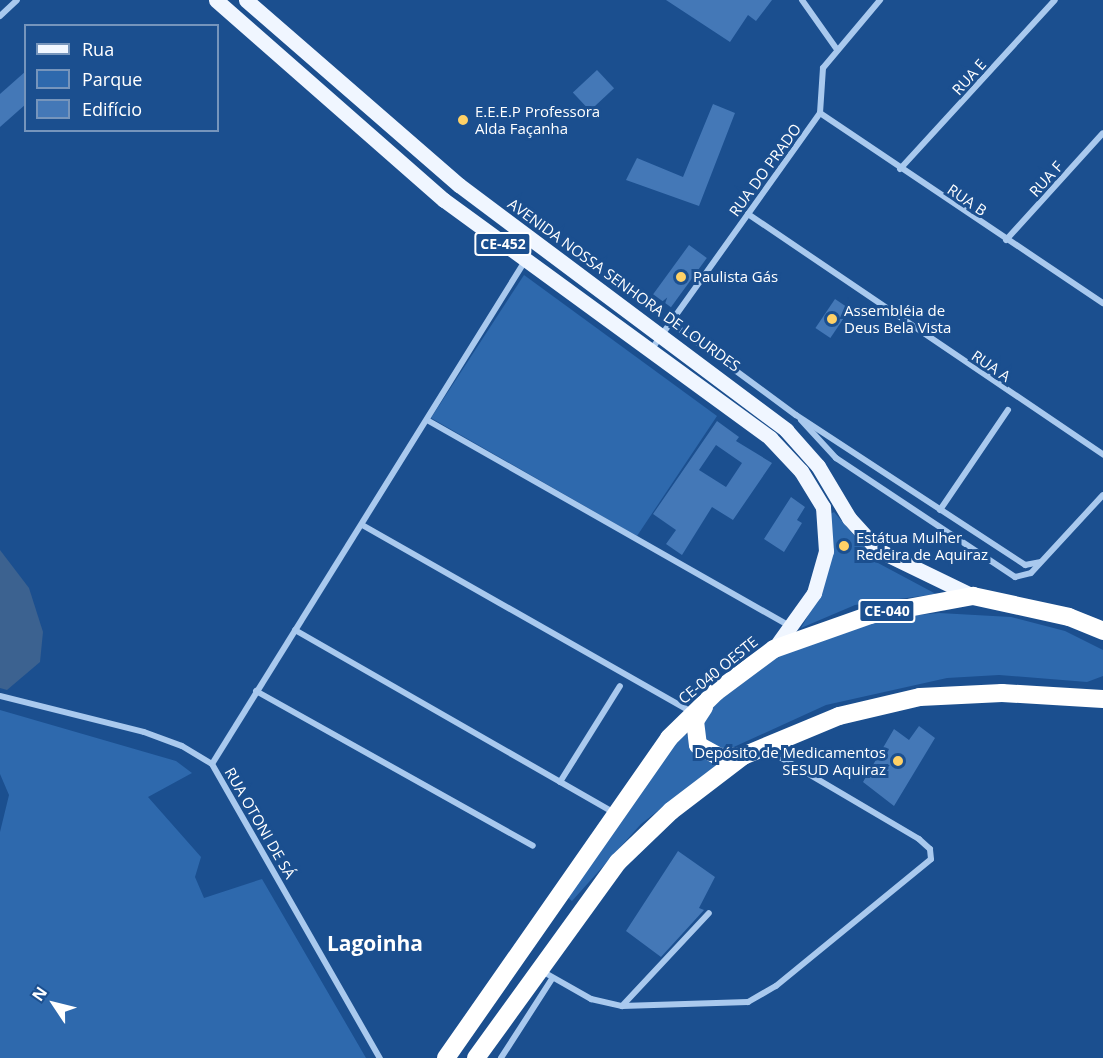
<!DOCTYPE html>
<meta charset="utf-8">
<style>
body{margin:0}
#map{position:relative;width:1103px;height:1058px;overflow:hidden;background:#1b4f8f;font-family:"Open Sans",sans-serif}
div>[style]{position:absolute}
.green>*{inset:0;background:#2e69ad}
.water>*{inset:0;background:#3c6290}
.building>*{inset:0;background:#4478b7;transform-origin:0 0}
.street>*{height:6px;margin:-3px;padding:0 3px;transform-origin:3px;border-radius:3px;background:#a9c9ee}
.primary>*{height:15px;margin:-7.5px;padding:0 7.5px;transform-origin:7.5px;border-radius:7.5px;background:#f0f6ff}
.highway>*{height:18px;margin:-9px;padding:0 9px;transform-origin:9px;border-radius:9px;background:#fff}
.dots>*{width:16px;height:16px;translate:-50% -50%;box-sizing:border-box;border:3px solid #1b4f8f;border-radius:50%}
span{translate:-50% -50%;white-space:nowrap;text-align:center;line-height:1.15;-webkit-text-stroke:6px #1b4f8f;paint-order:stroke}
.shield-label span{padding:2px 4px;background:#1b4f8f;border:2px solid;border-radius:4px;-webkit-text-stroke-width:0}
.shield-label{font-size:14px;color:#fff;font-weight:700}
.street-label{font-size:15px;color:#fff}
.poi-label{font-size:15px;color:#fff}
.left{translate:0 -50%;text-align:left}
.right{translate:-100% -50%;text-align:right}
.district-label{font-size:21px;color:#fff;font-weight:700}
.legend{position:absolute;left:24px;top:24px;width:195px;height:108px;box-sizing:border-box;background:#1b4f8f;border:2px solid #7695bc;margin:0;padding:8px 10px;list-style:none;font-size:18px;color:#fff}
.legend li{display:flex;align-items:center;gap:12px;height:30px}
.legend b{width:30px;border:2px solid #7695bc}
.north{position:absolute;left:24px;top:974px;width:60px;height:60px;-webkit-text-stroke:4px #1b4f8f;paint-order:stroke;rotate:305deg;font-size:16px;font-weight:700;line-height:24px;text-align:center;color:#fff}
.north::after{content:'';display:block;margin:auto;width:21px;height:27px;background:#fff;clip-path:polygon(50% 0,100% 100%,50% 72%,0 100%)}
</style>
<div id="map">
<div class="green">
<i style="clip-path:polygon(524px 275px,717px 416px,637px 536px,431px 418px)"></i>
<i style="clip-path:polygon(834px 512px,878px 563px,936px 594px,855px 605px,801px 628px,814px 605px,830px 514px)"></i>
<i style="clip-path:polygon(939px 613px,1011px 617px,1065px 631px,1103px 650px,1103px 676px,1087px 682px,999px 675px,947px 678px,826px 705px,725px 751px,706px 747px,701px 719px,707px 710px,779px 656px,887px 618px)"></i>
<i style="clip-path:polygon(0 710px,176px 761px,192px 773px,148px 797px,201px 857px,195px 877px,204px 898px,262px 879px,366px 1058px,0 1058px,0 832px,9px 795px,0 774px)"></i>
<i style="clip-path:polygon(685px 732px,699px 755px,718px 764px,641px 824px,572px 901px,566px 896px,668px 748px)"></i>
</div>
<div class="water">
<i style="clip-path:polygon(0 550px,29px 588px,43px 632px,40px 662px,7px 690px,0 688px)"></i>
</div>
<div class="building">
<i style="clip-path:polygon(666px 0,772px 0,756px 21px,748px 15px,730px 42px)"></i>
<i style="left:597px;top:70px;width:25px;height:33px;rotate:47deg"></i>
<i style="clip-path:polygon(26px 71px,26px 104px,0 127px,0 94px)"></i>
<i style="clip-path:polygon(713px 104px,735px 113px,699px 206px,626px 180px,637px 158px,683px 177px)"></i>
<i style="left:689px;top:245px;width:22px;height:61px;rotate:36deg"></i>
<i style="left:835px;top:299px;width:18px;height:35px;rotate:34deg"></i>
<i style="clip-path:polygon(evenodd,717px 421px,739px 437px,736px 441px,772px 463px,733px 520px,712px 507px,682px 555px,666px 544px,676px 530px,653px 514px,717px 421px,716px 445px,742px 463px,726px 487px,699px 470px,716px 445px)"></i>
<i style="clip-path:polygon(791px 497px,805px 507px,797px 520px,802px 523px,784px 552px,764px 539px)"></i>
<i style="clip-path:polygon(919px 726px,935px 738px,894px 806px,863px 782px,894px 729px,909px 740px)"></i>
<i style="clip-path:polygon(678px 851px,715px 877px,699px 908px,704px 910px,661px 957px,626px 931px)"></i>
</div>
<div class="street">
<i style="left:802px;top:0;width:59px;rotate:54.7deg"></i>
<i style="left:0;top:16px;width:23px;rotate:-43deg"></i>
<i style="left:820px;top:113px;width:341px;rotate:33.9deg"></i>
<i style="left:900px;top:169px;width:229px;rotate:-47.5deg"></i>
<i style="left:748px;top:214px;width:429px;rotate:34.1deg"></i>
<i style="left:1006px;top:240px;width:144px;rotate:-47.8deg"></i>
<i style="left:671px;top:323px;width:155px;rotate:36.4deg"></i>
<i style="left:796px;top:415px;width:274px;rotate:33.2deg"></i>
<i style="left:1025px;top:565px;width:15px;rotate:-11deg"></i>
<i style="left:651px;top:350px;width:291px;rotate:-54.5deg"></i>
<i style="left:820px;top:113px;width:45px;rotate:-86.2deg"></i>
<i style="left:823px;top:68px;width:89px;rotate:-50deg"></i>
<i style="left:427px;top:420px;width:417px;rotate:29.6deg"></i>
<i style="left:801px;top:420px;width:52px;rotate:47.4deg"></i>
<i style="left:836px;top:458px;width:215px;rotate:33.6deg"></i>
<i style="left:1015px;top:577px;width:16px;rotate:-14deg"></i>
<i style="left:1031px;top:573px;width:106px;rotate:-47.3deg"></i>
<i style="left:940px;top:510px;width:121px;rotate:-55.8deg"></i>
<i style="left:364px;top:526px;width:377px;rotate:29.6deg"></i>
<i style="left:295px;top:630px;width:368px;rotate:29.8deg"></i>
<i style="left:256px;top:691px;width:317px;rotate:29.2deg"></i>
<i style="left:0;top:696px;width:148px;rotate:14deg"></i>
<i style="left:144px;top:732px;width:40px;rotate:20.2deg"></i>
<i style="left:182px;top:746px;width:35px;rotate:31deg"></i>
<i style="left:212px;top:764px;width:339px;rotate:60.3deg"></i>
<i style="left:212px;top:764px;width:592px;rotate:-58.11deg"></i>
<i style="left:560px;top:782px;width:113px;rotate:-58deg"></i>
<i style="left:540px;top:970px;width:59px;rotate:29.6deg"></i>
<i style="left:591px;top:999px;width:32px;rotate:13deg"></i>
<i style="left:622px;top:1006px;width:126px;rotate:-1.8deg"></i>
<i style="left:748px;top:1002px;width:32px;rotate:-30deg"></i>
<i style="left:776px;top:986px;width:200px;rotate:-39.3deg"></i>
<i style="left:931px;top:859px;width:10px;rotate:-96deg"></i>
<i style="left:930px;top:849px;width:15px;rotate:-138deg"></i>
<i style="left:919px;top:839px;width:175px;rotate:-149.5deg"></i>
<i style="left:622px;top:1006px;width:127px;rotate:-46.9deg"></i>
<i style="left:501px;top:1058px;width:94px;rotate:-57.2deg"></i>
</div>
<div class="primary">
<i style="left:216px;top:0;width:303px;rotate:41.3deg"></i>
<i style="left:444px;top:200px;width:404px;rotate:36.1deg"></i>
<i style="left:770px;top:438px;width:45px;rotate:46.8deg"></i>
<i style="left:801px;top:471px;width:42px;rotate:58.6deg"></i>
<i style="left:823px;top:507px;width:44px;rotate:86.1deg"></i>
<i style="left:826px;top:551px;width:44px;rotate:105.9deg"></i>
<i style="left:814px;top:593px;width:69px;rotate:125.5deg"></i>
<i style="left:246px;top:0;width:282px;rotate:41deg"></i>
<i style="left:459px;top:185px;width:409px;rotate:36.8deg"></i>
<i style="left:786px;top:430px;width:48px;rotate:48.4deg"></i>
<i style="left:818px;top:466px;width:61px;rotate:59.2deg"></i>
<i style="left:849px;top:518px;width:43px;rotate:47.8deg"></i>
<i style="left:878px;top:550px;width:106px;rotate:25.8deg"></i>
</div>
<div class="highway">
<i style="left:704px;top:707px;width:17px;rotate:123deg"></i>
<i style="left:695px;top:721px;width:24px;rotate:83deg"></i>
<i style="left:698px;top:745px;width:25px;rotate:29deg"></i>
<i style="left:720px;top:757px;width:23px;rotate:-2deg"></i>
<i style="left:446px;top:1058px;width:390px;rotate:-55.1deg"></i>
<i style="left:669px;top:738px;width:66px;rotate:-44.4deg"></i>
<i style="left:716px;top:692px;width:72px;rotate:-36.6deg"></i>
<i style="left:774px;top:649px;width:102px;rotate:-19.5deg"></i>
<i style="left:870px;top:615px;width:105px;rotate:-10.5deg"></i>
<i style="left:973px;top:596px;width:98px;rotate:12.3deg"></i>
<i style="left:1069px;top:617px;width:37px;rotate:22deg"></i>
<i style="left:476px;top:1058px;width:242px;rotate:-54.1deg"></i>
<i style="left:618px;top:862px;width:74px;rotate:-43.9deg"></i>
<i style="left:671px;top:811px;width:91px;rotate:-37.4deg"></i>
<i style="left:743px;top:756px;width:104px;rotate:-22.6deg"></i>
<i style="left:839px;top:716px;width:83px;rotate:-13.2deg"></i>
<i style="left:920px;top:697px;width:82px;rotate:-2.8deg"></i>
<i style="left:1002px;top:693px;width:101px;rotate:3.4deg"></i>
</div>
<div class="dots">
<i style="left:463px;top:120px;background:#ffd166"></i>
<i style="left:681px;top:277px;background:#ffd166"></i>
<i style="left:832px;top:319px;background:#ffd166"></i>
<i style="left:844px;top:546px;background:#ffd166"></i>
<i style="left:898px;top:761px;background:#ffd166"></i>
</div>
<div class="shield-label">
<span style="left:503px;top:244px">CE-452</span>
<span style="left:887px;top:611px">CE-040</span>
</div>
<div class="street-label">
<span style="left:969px;top:77px;rotate:-48deg">RUA E</span>
<span style="left:765px;top:170px;rotate:-54deg">RUA DO PRADO</span>
<span style="left:1046px;top:179px;rotate:-48deg">RUA F</span>
<span style="left:967px;top:200px;rotate:34deg">RUA B</span>
<span style="left:624px;top:285px;rotate:36deg">AVENIDA NOSSA SENHORA DE LOURDES</span>
<span style="left:991px;top:366px;rotate:34deg">RUA A</span>
<span style="left:718px;top:670px;rotate:-39deg">CE-040 OESTE</span>
<span style="left:260px;top:823px;rotate:60deg">RUA OTONI DE SÁ</span>
</div>
<div class="poi-label">
<span class="left" style="left:475px;top:120px">E.E.E.P Professora<br>Alda Façanha</span>
<span class="left" style="left:693px;top:277px">Paulista Gás</span>
<span class="left" style="left:844px;top:319px">Assembléia de<br>Deus Bela Vista</span>
<span class="left" style="left:856px;top:546px">Estátua Mulher<br>Redeira de Aquiraz</span>
<span class="right" style="left:886px;top:761px">Depósito de Medicamentos<br>SESUD Aquiraz</span>
</div>
<div class="district-label">
<span style="left:375px;top:943px">Lagoinha</span>
</div>
<ul class="legend">
<li><b style="height:8px;background:#f0f6ff"></b>Rua</li>
<li><b style="height:16px;background:#2e69ad"></b>Parque</li>
<li><b style="height:16px;background:#4478b7"></b>Edifício</li>
</ul>
<div class="north">N</div>
</div>
